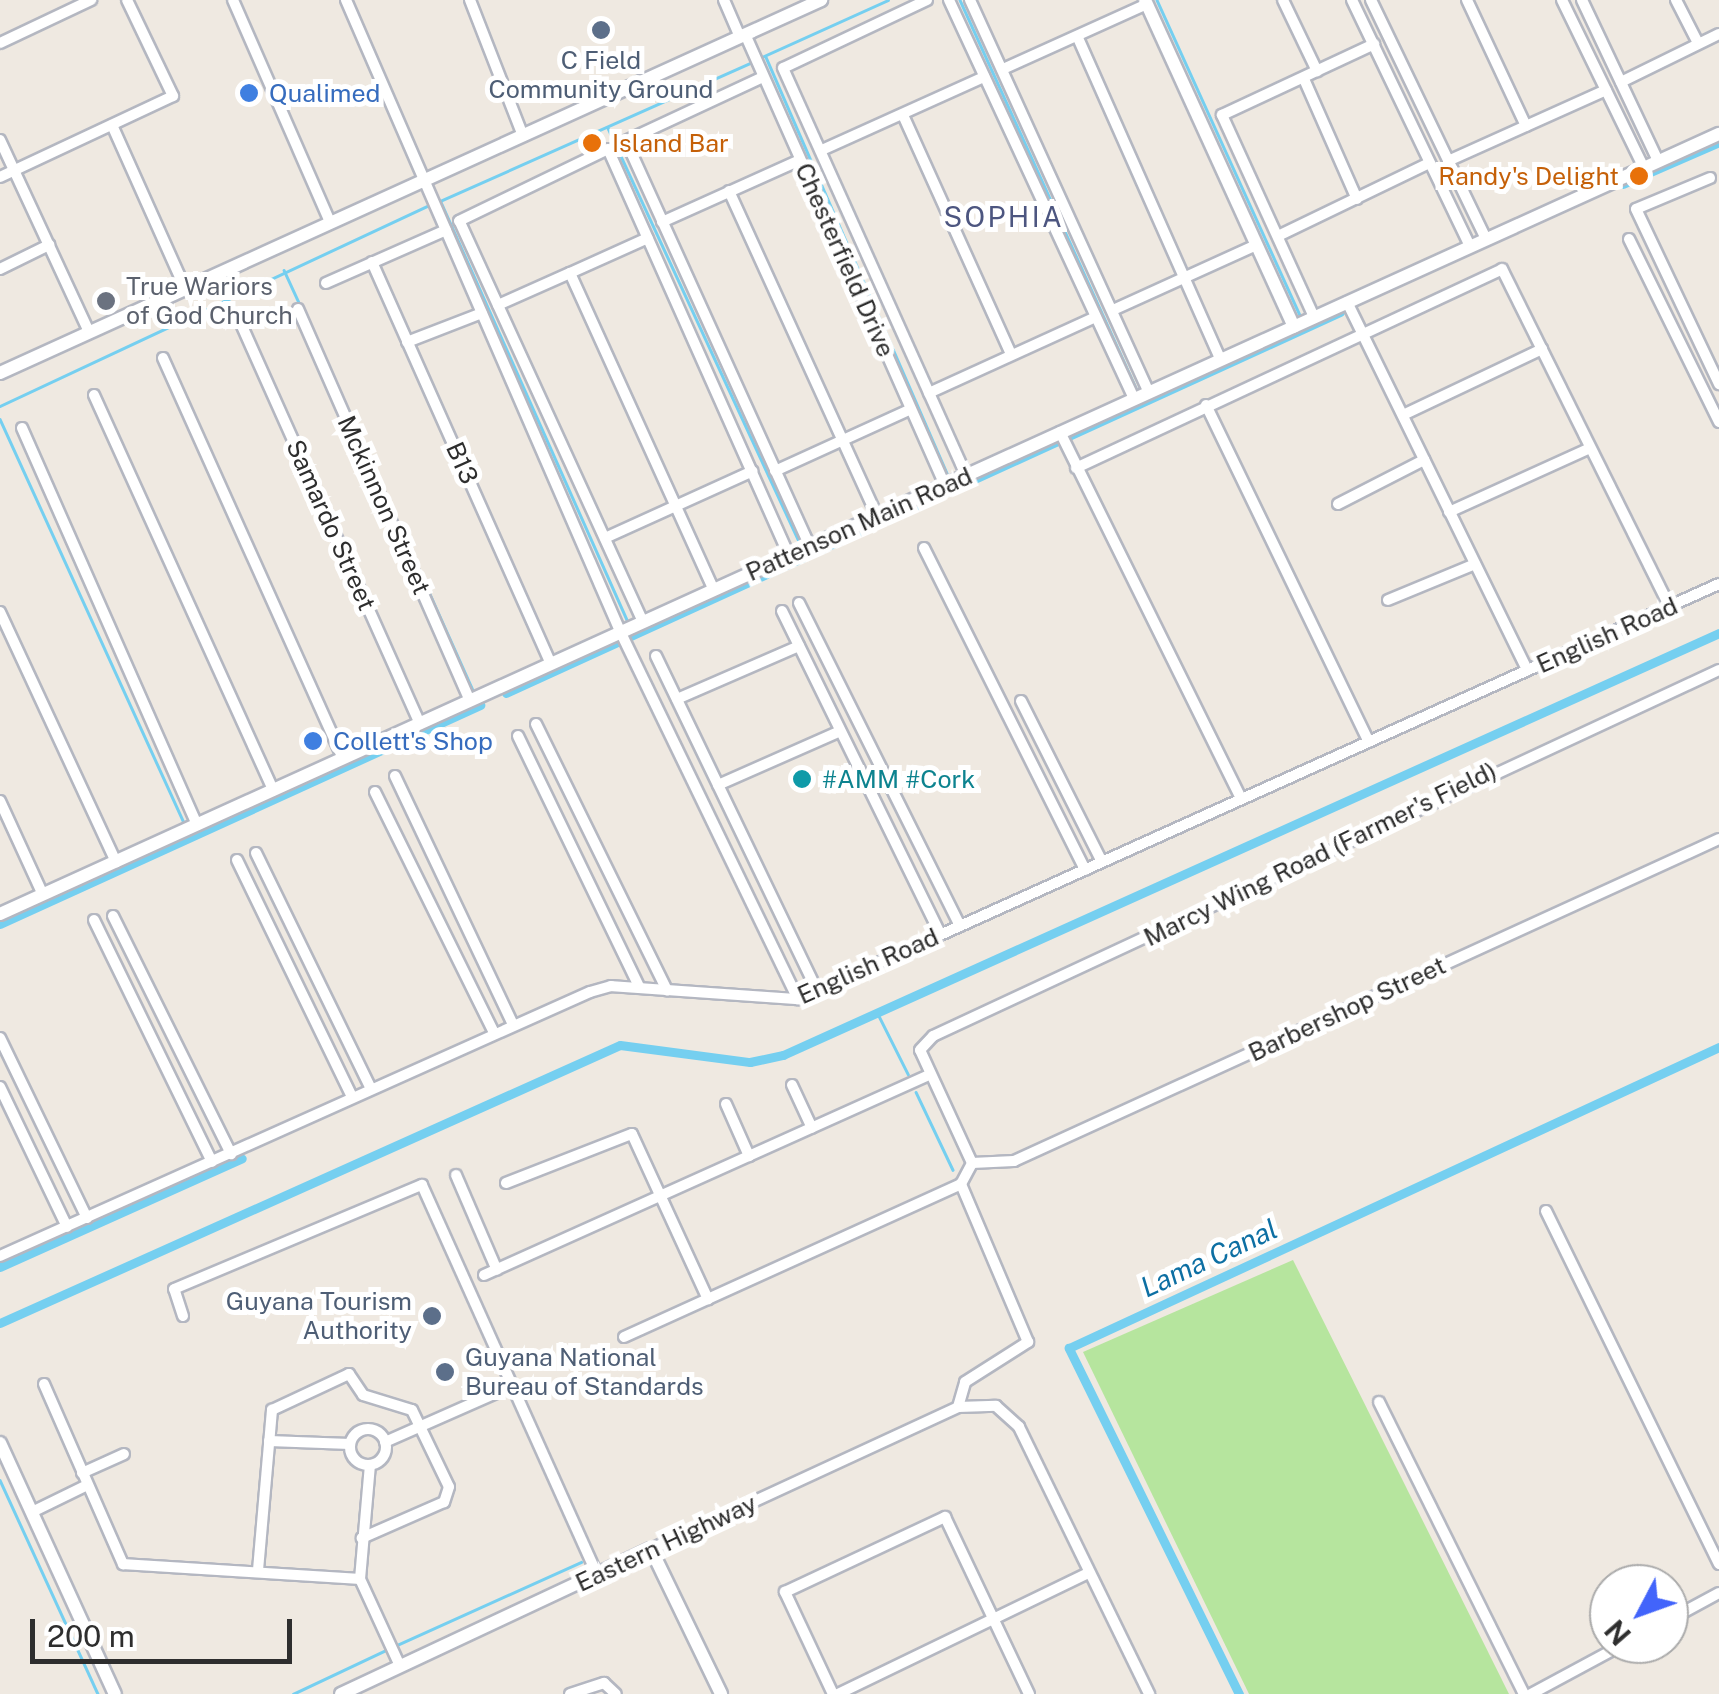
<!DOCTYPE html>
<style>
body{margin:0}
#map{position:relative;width:1719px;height:1694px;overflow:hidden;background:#efe9e1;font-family:"Public Sans",sans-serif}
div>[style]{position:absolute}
.green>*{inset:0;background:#b6e59e}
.stream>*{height:2.5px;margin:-1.25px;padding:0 1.25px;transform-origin:1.25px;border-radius:1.25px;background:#75cff0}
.canal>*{height:9px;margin:-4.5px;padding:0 4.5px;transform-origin:4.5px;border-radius:4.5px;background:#75cff0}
.roads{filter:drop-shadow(2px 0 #b4b7c1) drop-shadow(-2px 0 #b4b7c1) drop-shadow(0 2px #b4b7c1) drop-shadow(0 -2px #b4b7c1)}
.minor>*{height:10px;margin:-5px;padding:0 5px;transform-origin:5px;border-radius:5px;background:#fff}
.minor>.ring{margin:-5px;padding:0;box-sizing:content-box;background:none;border:10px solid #fff;border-radius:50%}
.tertiary>*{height:12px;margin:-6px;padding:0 6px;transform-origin:6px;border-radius:6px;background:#fff}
.dots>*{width:28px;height:28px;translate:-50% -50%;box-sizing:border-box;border:5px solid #fff;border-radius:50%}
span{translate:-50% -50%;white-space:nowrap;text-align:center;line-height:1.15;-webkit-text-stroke:10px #fff;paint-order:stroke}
.service-label{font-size:25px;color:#4e5e75}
.right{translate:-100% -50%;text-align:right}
.left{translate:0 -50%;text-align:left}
.shop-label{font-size:25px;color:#366cbe}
.food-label{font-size:25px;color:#c56008}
.street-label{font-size:25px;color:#2e2e2e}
.worship-label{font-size:25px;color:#5b616d}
.culture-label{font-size:25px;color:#0d838f}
.neighbourhood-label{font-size:28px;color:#4d5680;letter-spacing:2.5px}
.water-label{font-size:28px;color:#0d6fa3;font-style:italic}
.north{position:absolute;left:1589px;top:1564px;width:100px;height:100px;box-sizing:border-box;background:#fff;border:2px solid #ababab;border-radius:50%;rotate:229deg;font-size:28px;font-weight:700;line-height:40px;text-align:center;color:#2e2e2e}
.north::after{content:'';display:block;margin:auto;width:35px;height:45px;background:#4264fb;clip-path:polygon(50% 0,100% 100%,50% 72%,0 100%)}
.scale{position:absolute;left:30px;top:1619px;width:262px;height:45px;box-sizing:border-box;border:5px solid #2e2e2e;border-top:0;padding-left:12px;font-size:30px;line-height:35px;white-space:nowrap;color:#2e2e2e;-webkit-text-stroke:8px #fff;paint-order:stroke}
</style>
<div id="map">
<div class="green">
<i style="clip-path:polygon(1293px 1260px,1509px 1694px,1249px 1694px,1083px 1352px)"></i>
</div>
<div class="stream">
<i style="left:960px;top:0;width:428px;rotate:65.6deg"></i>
<i style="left:1157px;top:0;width:349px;rotate:65.6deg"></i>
<i style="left:762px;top:57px;width:138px;rotate:-24.3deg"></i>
<i style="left:766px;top:57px;width:457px;rotate:66.5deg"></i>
<i style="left:608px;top:128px;width:457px;rotate:65.2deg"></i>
<i style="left:1447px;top:186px;width:61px;rotate:63.9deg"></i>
<i style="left:438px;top:202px;width:347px;rotate:-24deg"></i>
<i style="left:441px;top:202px;width:462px;rotate:66deg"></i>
<i style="left:284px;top:270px;width:41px;rotate:65.3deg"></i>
<i style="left:0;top:406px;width:475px;rotate:-25.1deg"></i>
<i style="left:0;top:419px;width:443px;rotate:65.5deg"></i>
<i style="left:374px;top:469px;width:248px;rotate:65.9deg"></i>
<i style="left:879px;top:1016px;width:65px;rotate:63.4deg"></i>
<i style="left:916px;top:1092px;width:86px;rotate:64.6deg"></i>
<i style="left:0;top:1480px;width:235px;rotate:65.4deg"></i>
<i style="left:395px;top:1646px;width:204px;rotate:-24.3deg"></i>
<i style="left:293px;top:1694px;width:105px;rotate:-25.3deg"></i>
</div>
<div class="canal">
<i style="left:1623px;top:184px;width:105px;rotate:-23.6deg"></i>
<i style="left:506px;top:693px;width:917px;rotate:-24.55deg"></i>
<i style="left:0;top:924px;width:528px;rotate:-24.52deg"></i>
<i style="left:0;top:1267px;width:265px;rotate:-24.2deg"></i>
<i style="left:0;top:1323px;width:679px;rotate:-24.15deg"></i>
<i style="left:620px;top:1045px;width:131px;rotate:7.5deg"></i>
<i style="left:750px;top:1062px;width:34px;rotate:-12deg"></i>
<i style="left:783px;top:1055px;width:1027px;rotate:-24.27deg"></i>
<i style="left:1239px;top:1694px;width:386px;rotate:-116.2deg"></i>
<i style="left:1069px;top:1348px;width:716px;rotate:-24.85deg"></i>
</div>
<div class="roads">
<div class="minor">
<i style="left:233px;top:0;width:242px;rotate:66.4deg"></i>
<i style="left:346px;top:0;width:688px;rotate:66.53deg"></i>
<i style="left:620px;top:631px;width:409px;rotate:64.2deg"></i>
<i style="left:470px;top:0;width:146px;rotate:68.7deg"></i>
<i style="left:724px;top:0;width:40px;rotate:66.6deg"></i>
<i style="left:927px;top:0;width:159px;rotate:154.7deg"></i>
<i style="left:783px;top:68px;width:447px;rotate:65.8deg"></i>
<i style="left:949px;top:0;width:440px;rotate:65.1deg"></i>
<i style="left:970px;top:0;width:431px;rotate:65.5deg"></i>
<i style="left:1283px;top:0;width:79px;rotate:64.4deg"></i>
<i style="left:1352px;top:0;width:273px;rotate:64.4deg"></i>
<i style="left:1371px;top:0;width:265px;rotate:64.3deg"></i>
<i style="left:1467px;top:0;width:139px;rotate:64.9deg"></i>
<i style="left:1562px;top:0;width:187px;rotate:64deg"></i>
<i style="left:1582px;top:0;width:178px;rotate:64.7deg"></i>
<i style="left:1676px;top:0;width:48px;rotate:62.9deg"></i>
<i style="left:745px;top:34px;width:493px;rotate:66.1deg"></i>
<i style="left:1078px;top:38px;width:352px;rotate:66.1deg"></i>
<i style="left:0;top:43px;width:101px;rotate:-25.3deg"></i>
<i style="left:1003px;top:69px;width:158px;rotate:-24.3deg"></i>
<i style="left:763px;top:77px;width:151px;rotate:155deg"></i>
<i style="left:626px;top:141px;width:445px;rotate:65.6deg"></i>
<i style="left:1304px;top:79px;width:131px;rotate:66.2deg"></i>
<i style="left:1621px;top:82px;width:109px;rotate:-26.1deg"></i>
<i style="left:903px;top:115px;width:262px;rotate:65.7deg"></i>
<i style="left:112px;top:125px;width:179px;rotate:65.9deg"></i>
<i style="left:0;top:140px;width:212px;rotate:65.1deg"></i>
<i style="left:822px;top:150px;width:178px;rotate:-24.3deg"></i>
<i style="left:1448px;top:161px;width:173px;rotate:-24.2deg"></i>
<i style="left:0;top:177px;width:191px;rotate:-25.1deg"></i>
<i style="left:173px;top:96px;width:106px;rotate:-115.6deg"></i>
<i style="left:1710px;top:178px;width:80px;rotate:157.3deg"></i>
<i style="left:1636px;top:209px;width:194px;rotate:64.6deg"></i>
<i style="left:729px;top:191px;width:357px;rotate:65.5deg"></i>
<i style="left:662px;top:222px;width:151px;rotate:-24.2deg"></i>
<i style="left:1278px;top:236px;width:168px;rotate:-25.8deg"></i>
<i style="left:1629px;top:239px;width:204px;rotate:63.8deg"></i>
<i style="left:372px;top:262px;width:440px;rotate:66deg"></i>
<i style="left:0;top:269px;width:55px;rotate:-26.1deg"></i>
<i style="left:570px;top:273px;width:85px;rotate:-24.2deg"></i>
<i style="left:326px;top:283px;width:131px;rotate:-23.8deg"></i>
<i style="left:1347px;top:302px;width:410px;rotate:63.9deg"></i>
<i style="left:498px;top:305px;width:79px;rotate:-24deg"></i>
<i style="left:570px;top:273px;width:348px;rotate:65.6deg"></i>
<i style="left:298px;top:309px;width:428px;rotate:66.3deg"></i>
<i style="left:1113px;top:310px;width:157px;rotate:-24.4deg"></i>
<i style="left:1314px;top:317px;width:222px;rotate:-114.5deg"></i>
<i style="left:1222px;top:115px;width:168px;rotate:-25deg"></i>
<i style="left:242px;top:326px;width:436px;rotate:65.9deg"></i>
<i style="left:407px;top:342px;width:80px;rotate:-21.1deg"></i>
<i style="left:163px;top:358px;width:439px;rotate:65.8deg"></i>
<i style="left:929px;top:393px;width:183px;rotate:-24.5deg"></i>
<i style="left:94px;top:395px;width:434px;rotate:65.6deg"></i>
<i style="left:1206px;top:405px;width:374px;rotate:64.2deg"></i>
<i style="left:1403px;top:415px;width:154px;rotate:-25.4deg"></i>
<i style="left:22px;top:428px;width:434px;rotate:66.2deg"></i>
<i style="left:1060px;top:432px;width:409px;rotate:63.7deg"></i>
<i style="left:1076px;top:468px;width:470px;rotate:-25deg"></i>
<i style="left:1502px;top:269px;width:377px;rotate:63.6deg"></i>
<i style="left:775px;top:471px;width:149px;rotate:-24.5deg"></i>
<i style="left:1338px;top:504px;width:97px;rotate:-27.1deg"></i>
<i style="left:1449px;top:512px;width:155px;rotate:-24.4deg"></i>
<i style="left:605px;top:538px;width:162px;rotate:-24.4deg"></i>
<i style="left:924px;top:548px;width:360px;rotate:63.4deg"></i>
<i style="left:1388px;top:600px;width:94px;rotate:-22.5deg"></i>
<i style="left:799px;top:603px;width:361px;rotate:63.5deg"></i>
<i style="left:782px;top:611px;width:360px;rotate:63.9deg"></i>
<i style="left:0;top:612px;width:276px;rotate:65.1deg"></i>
<i style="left:643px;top:622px;width:441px;rotate:-114.6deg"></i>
<i style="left:459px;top:221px;width:165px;rotate:-25.8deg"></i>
<i style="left:608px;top:149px;width:445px;rotate:66deg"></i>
<i style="left:656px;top:656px;width:372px;rotate:64.3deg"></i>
<i style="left:677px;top:699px;width:133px;rotate:-23.5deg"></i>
<i style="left:1021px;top:701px;width:180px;rotate:63.3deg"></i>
<i style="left:536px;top:724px;width:297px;rotate:63.8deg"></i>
<i style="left:518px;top:736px;width:280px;rotate:64.2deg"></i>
<i style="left:395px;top:776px;width:276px;rotate:64.6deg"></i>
<i style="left:718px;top:785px;width:131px;rotate:-23.8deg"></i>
<i style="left:375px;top:792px;width:269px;rotate:63.7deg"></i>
<i style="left:0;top:801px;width:103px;rotate:65.4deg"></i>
<i style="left:256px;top:853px;width:260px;rotate:64deg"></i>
<i style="left:237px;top:860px;width:261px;rotate:64.1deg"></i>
<i style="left:113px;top:916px;width:266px;rotate:63.6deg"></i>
<i style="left:94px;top:920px;width:269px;rotate:64deg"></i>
<i style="left:0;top:1038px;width:200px;rotate:64.2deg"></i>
<i style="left:792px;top:1085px;width:47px;rotate:65.1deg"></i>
<i style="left:0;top:1087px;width:155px;rotate:64.4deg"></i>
<i style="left:726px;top:1104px;width:57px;rotate:66.1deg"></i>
<i style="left:972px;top:1163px;width:124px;rotate:-114.7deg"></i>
<i style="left:920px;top:1050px;width:19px;rotate:-47deg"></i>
<i style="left:933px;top:1036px;width:867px;rotate:-24.97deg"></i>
<i style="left:972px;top:1163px;width:42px;rotate:-2.7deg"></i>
<i style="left:1014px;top:1161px;width:775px;rotate:-24.55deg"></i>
<i style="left:456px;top:1175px;width:103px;rotate:66.7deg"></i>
<i style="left:506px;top:1183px;width:135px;rotate:-21.3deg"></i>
<i style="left:632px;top:1134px;width:182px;rotate:65.3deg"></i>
<i style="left:1546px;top:1211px;width:393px;rotate:63.9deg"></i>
<i style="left:0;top:1256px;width:646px;rotate:-24.11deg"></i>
<i style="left:590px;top:992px;width:22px;rotate:-16deg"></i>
<i style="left:611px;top:986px;width:187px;rotate:4deg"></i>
<i style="left:798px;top:999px;width:1010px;rotate:-24.26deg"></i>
<i style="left:484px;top:1275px;width:489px;rotate:-24.2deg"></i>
<i style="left:183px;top:1316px;width:28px;rotate:-108deg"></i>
<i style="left:174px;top:1289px;width:269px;rotate:-22.8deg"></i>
<i style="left:422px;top:1185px;width:427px;rotate:65.8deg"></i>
<i style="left:624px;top:1337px;width:370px;rotate:-24.4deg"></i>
<i style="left:44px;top:1384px;width:197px;rotate:66.3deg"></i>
<i style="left:123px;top:1564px;width:237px;rotate:3.6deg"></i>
<i style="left:360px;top:1579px;width:96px;rotate:65.3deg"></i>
<i style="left:1379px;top:1402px;width:326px;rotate:63.6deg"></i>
<i style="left:958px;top:1407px;width:26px;rotate:-74deg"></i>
<i style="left:965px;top:1382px;width:75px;rotate:-32.4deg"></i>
<i style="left:1028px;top:1342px;width:172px;rotate:-113deg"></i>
<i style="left:961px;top:1184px;width:24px;rotate:-62deg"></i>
<i class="ring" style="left:350px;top:1429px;width:26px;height:26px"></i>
<i style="left:269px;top:1441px;width:81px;rotate:2.1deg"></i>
<i style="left:385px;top:1442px;width:139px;rotate:-23.8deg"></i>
<i style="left:82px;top:1473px;width:46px;rotate:-24.3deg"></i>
<i style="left:32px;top:1512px;width:61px;rotate:-26.1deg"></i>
<i style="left:651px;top:1549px;width:338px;rotate:-24.8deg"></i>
<i style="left:958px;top:1407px;width:38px;rotate:-2deg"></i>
<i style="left:996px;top:1406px;width:31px;rotate:42deg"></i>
<i style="left:1019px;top:1427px;width:297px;rotate:64deg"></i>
<i style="left:258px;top:1570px;width:161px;rotate:-85deg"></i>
<i style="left:272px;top:1410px;width:85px;rotate:-25.1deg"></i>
<i style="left:349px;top:1374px;width:25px;rotate:56deg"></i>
<i style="left:363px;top:1395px;width:51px;rotate:17deg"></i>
<i style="left:412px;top:1410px;width:85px;rotate:64.3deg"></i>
<i style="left:449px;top:1487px;width:16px;rotate:108deg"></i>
<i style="left:444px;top:1502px;width:90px;rotate:156.3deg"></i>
<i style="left:360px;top:1579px;width:114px;rotate:-85deg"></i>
<i style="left:1669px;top:1620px;width:57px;rotate:-28.4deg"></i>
<i style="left:570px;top:1694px;width:36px;rotate:-18deg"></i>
<i style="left:604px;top:1683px;width:16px;rotate:43deg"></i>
<i style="left:833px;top:1694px;width:113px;rotate:-115.2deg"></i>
<i style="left:785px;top:1592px;width:177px;rotate:-25.1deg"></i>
<i style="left:945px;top:1517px;width:196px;rotate:64.6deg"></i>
<i style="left:838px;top:1694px;width:278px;rotate:-25.8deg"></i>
<i style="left:1531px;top:1694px;width:106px;rotate:-28.3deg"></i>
</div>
<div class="tertiary">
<i style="left:1145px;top:0;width:359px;rotate:65.5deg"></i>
<i style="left:0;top:373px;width:902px;rotate:-24.43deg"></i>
<i style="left:0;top:914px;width:1888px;rotate:-24.41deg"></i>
<i style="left:0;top:1443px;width:276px;rotate:65.4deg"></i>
<i style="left:341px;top:1694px;width:342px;rotate:-25.1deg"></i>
<i style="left:651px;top:1549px;width:161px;rotate:64.2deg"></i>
</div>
</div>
<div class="dots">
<i style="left:601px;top:30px;background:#5c6f8a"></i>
<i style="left:249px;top:93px;background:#3f7fe0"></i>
<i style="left:592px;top:143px;background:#e8710a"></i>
<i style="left:1639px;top:176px;background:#e8710a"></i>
<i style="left:106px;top:301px;background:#6b7280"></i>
<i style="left:313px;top:741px;background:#3f7fe0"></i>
<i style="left:802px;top:779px;background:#0f9aa8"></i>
<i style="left:432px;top:1316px;background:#5c6f8a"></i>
<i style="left:445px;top:1372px;background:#5c6f8a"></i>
</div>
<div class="service-label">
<span style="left:601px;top:75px">C Field<br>Community Ground</span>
<span class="right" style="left:412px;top:1316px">Guyana Tourism<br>Authority</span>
<span class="left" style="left:465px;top:1372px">Guyana National<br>Bureau of Standards</span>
</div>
<div class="shop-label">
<span class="left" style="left:269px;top:93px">Qualimed</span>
<span class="left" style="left:333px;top:741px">Collett's Shop</span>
</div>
<div class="food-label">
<span class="left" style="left:612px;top:143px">Island Bar</span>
<span class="right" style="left:1619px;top:176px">Randy's Delight</span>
</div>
<div class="street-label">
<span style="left:845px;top:260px;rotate:66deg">Chesterfield Drive</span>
<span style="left:462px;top:463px;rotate:66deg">B13</span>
<span style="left:384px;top:505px;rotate:66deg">Mckinnon Street</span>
<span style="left:859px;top:524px;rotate:-24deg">Pattenson Main Road</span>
<span style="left:331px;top:525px;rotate:66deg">Samardo Street</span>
<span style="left:1607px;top:635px;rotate:-24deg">English Road</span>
<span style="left:1320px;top:854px;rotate:-26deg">Marcy Wing Road (Farmer's Field)</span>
<span style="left:868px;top:966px;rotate:-24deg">English Road</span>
<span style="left:1347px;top:1009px;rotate:-25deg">Barbershop Street</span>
<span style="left:666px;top:1543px;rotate:-25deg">Eastern Highway</span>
</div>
<div class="worship-label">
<span class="left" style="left:126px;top:301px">True Wariors<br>of God Church</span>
</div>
<div class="culture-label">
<span class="left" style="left:822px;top:779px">#AMM #Cork</span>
</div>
<div class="neighbourhood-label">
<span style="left:1004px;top:217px">SOPHIA</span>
</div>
<div class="water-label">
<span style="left:1209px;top:1258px;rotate:-25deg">Lama Canal</span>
</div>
<div class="north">N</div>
<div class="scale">200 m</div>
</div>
